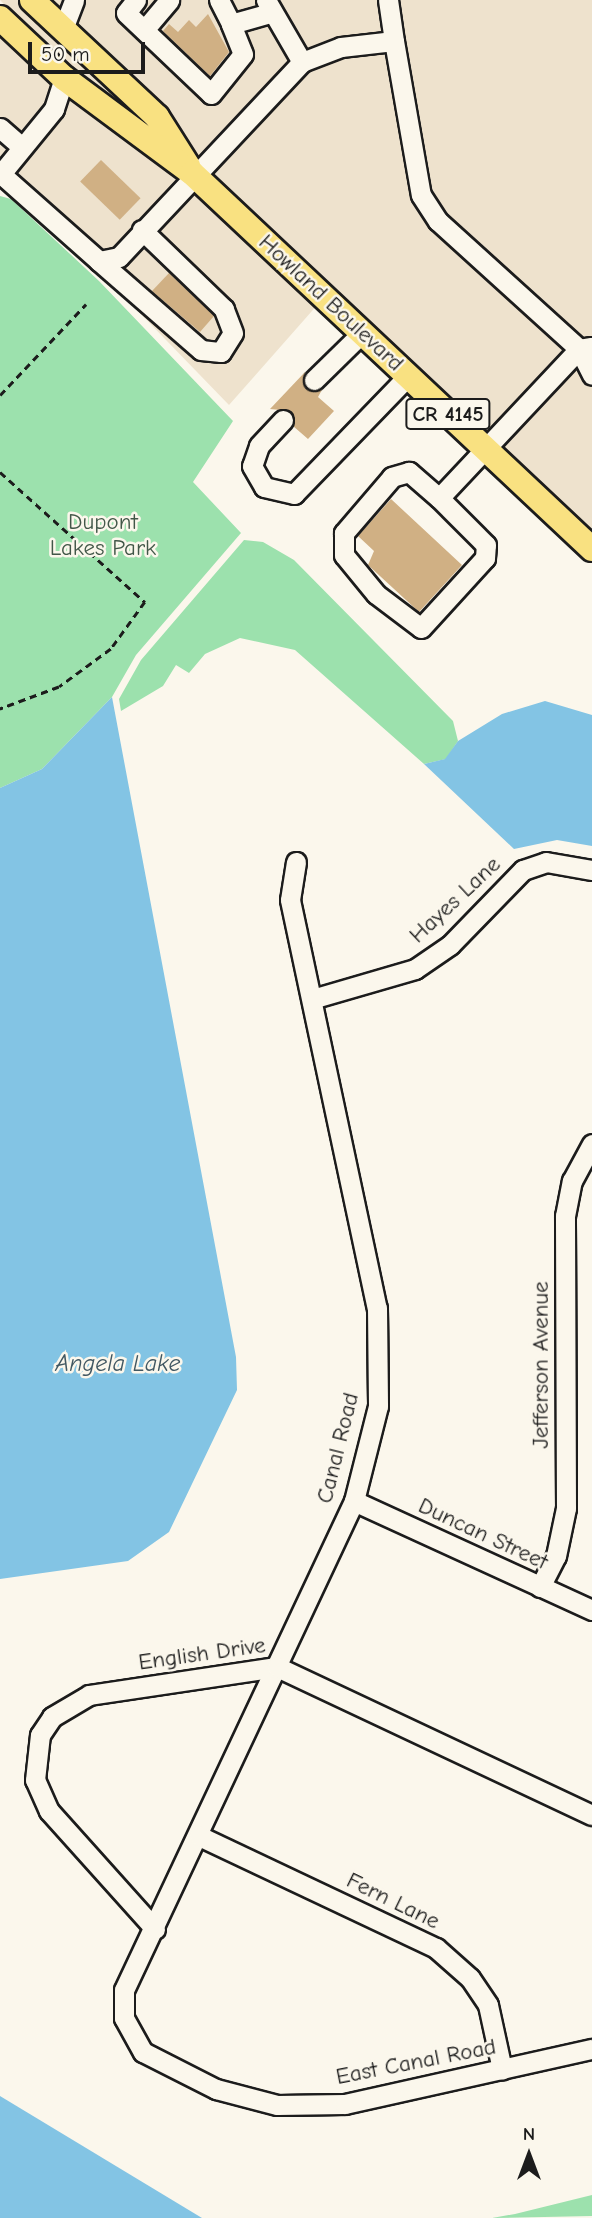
<!DOCTYPE html>
<style>
body{margin:0}
#map{position:relative;width:592px;height:2218px;overflow:hidden;background:#fbf7ec;font-family:"Comic Neue",sans-serif}
div>[style]{position:absolute}
.built>*{inset:0;background:#eee2cd}
.green>*{inset:0;background:#9ce1ad}
.water>*{inset:0;background:#83c4e4}
.building>*{inset:0;background:#d0b084;transform-origin:0 0}
.path>*{height:2.5px;margin-top:-1.25px;transform-origin:0;background:repeating-linear-gradient(90deg,#1c1c1c 0 7px,transparent 0 12px)}
.roads{filter:drop-shadow(2px 0 #1c1c1c) drop-shadow(-2px 0 #1c1c1c) drop-shadow(0 2px #1c1c1c) drop-shadow(0 -2px #1c1c1c)}
.minor>*{height:19px;margin:-9.5px;padding:0 9.5px;transform-origin:9.5px;border-radius:9.5px;background:#fbf7ec}
.major>*{height:24px;margin:-12px;padding:0 12px;transform-origin:12px;border-radius:12px;background:#f9e181}
span{translate:-50% -50%;white-space:nowrap;text-align:center;line-height:1.15;-webkit-text-stroke:5px #fbf7ec;paint-order:stroke}
.shield-label span{padding:2px 5px;background:#fbf7ec;border:2px solid;border-radius:5px;-webkit-text-stroke-width:0}
.shield-label{font-size:21px;color:#1c1c1c;font-weight:700}
.street-label{font-size:23px;color:#1c1c1c}
.park-label{font-size:23px;color:#425748}
.water-label{font-size:24px;color:#405762;font-style:italic}
.north{position:absolute;left:494px;top:2120px;width:70px;height:70px;-webkit-text-stroke:5px #fbf7ec;paint-order:stroke;rotate:0deg;font-size:19px;font-weight:700;line-height:28px;text-align:center;color:#1c1c1c}
.north::after{content:'';display:block;margin:auto;width:24px;height:32px;background:#1c1c1c;clip-path:polygon(50% 0,100% 100%,50% 72%,0 100%)}
.scale{position:absolute;left:28px;top:42px;width:117px;height:32px;box-sizing:border-box;border:4px solid #1c1c1c;border-top:0;padding-left:9px;font-size:21px;line-height:24px;white-space:nowrap;color:#1c1c1c;-webkit-text-stroke:5px #fbf7ec;paint-order:stroke}
</style>
<div id="map">
<div class="built">
<i style="clip-path:polygon(0 0,19px 0,152px 123px,164px 143px,69px 71px)"></i>
<i style="clip-path:polygon(45px 0,592px 0,592px 537px,202px 171px)"></i>
<i style="clip-path:polygon(0 29px,186px 179px,319px 303px,229px 405px,104px 276px,14px 192px,0 188px)"></i>
</div>
<div class="green">
<i style="clip-path:polygon(0 196px,11px 199px,99px 281px,233px 421px,193px 482px,241px 533px,136px 655px,112px 697px,42px 769px,0 788px)"></i>
<i style="clip-path:polygon(244px 540px,263px 542px,294px 560px,453px 721px,458px 741px,446px 759px,424px 764px,295px 650px,240px 638px,205px 654px,189px 673px,176px 665px,163px 686px,121px 711px,119px 699px,141px 660px)"></i>
<i style="clip-path:polygon(592px 2195px,592px 2216px,492px 2218px,515px 2214px)"></i>
</div>
<div class="water">
<i style="clip-path:polygon(112px 697px,236px 1357px,237px 1390px,169px 1532px,128px 1561px,0 1579px,0 788px,42px 769px)"></i>
<i style="clip-path:polygon(545px 701px,592px 715px,592px 846px,557px 840px,514px 849px,424px 764px,445px 759px,458px 741px,502px 714px)"></i>
<i style="clip-path:polygon(0 2096px,202px 2218px,0 2218px)"></i>
</div>
<div class="building">
<i style="clip-path:polygon(208px 14px,229px 52px,210px 76px,163px 31px,169px 24px,178px 32px,189px 20px,196px 27px)"></i>
<i style="left:101px;top:160px;width:55px;height:30px;rotate:44deg"></i>
<i style="clip-path:polygon(169px 273px,214px 316px,200px 332px,152px 291px)"></i>
<i style="clip-path:polygon(305px 372px,305px 388px,323px 388px,318px 397px,334px 411px,308px 439px,293px 426px,291px 411px,270px 409px)"></i>
<i style="clip-path:polygon(391px 499px,462px 565px,419px 612px,368px 565px,374px 551px,358px 536px)"></i>
</div>
<div class="path">
<i style="left:0;top:395px;width:125px;rotate:-46.6deg"></i>
<i style="left:0;top:472px;width:195px;rotate:41.9deg"></i>
<i style="left:145px;top:602px;width:58px;rotate:125.9deg"></i>
<i style="left:111px;top:649px;width:64px;rotate:143.8deg"></i>
<i style="left:59px;top:687px;width:63px;rotate:159.6deg"></i>
</div>
<div class="roads">
<div class="minor">
<i style="left:136px;top:0;width:16px;rotate:128deg"></i>
<i style="left:126px;top:13px;width:117px;rotate:43.6deg"></i>
<i style="left:211px;top:94px;width:51px;rotate:-51.3deg"></i>
<i style="left:243px;top:54px;width:32px;rotate:-112deg"></i>
<i style="left:219px;top:0;width:27px;rotate:63deg"></i>
<i style="left:231px;top:24px;width:41px;rotate:-15.8deg"></i>
<i style="left:266px;top:0;width:72px;rotate:59.9deg"></i>
<i style="left:150px;top:23px;width:30px;rotate:-50deg"></i>
<i style="left:63px;top:29px;width:31px;rotate:-69deg"></i>
<i style="left:394px;top:41px;width:156px;rotate:80.1deg"></i>
<i style="left:421px;top:195px;width:31px;rotate:57deg"></i>
<i style="left:438px;top:221px;width:190px;rotate:42.2deg"></i>
<i style="left:579px;top:349px;width:204px;rotate:133.2deg"></i>
<i style="left:439px;top:498px;width:40px;rotate:-139deg"></i>
<i style="left:409px;top:472px;width:18px;rotate:164deg"></i>
<i style="left:392px;top:477px;width:74px;rotate:130.6deg"></i>
<i style="left:344px;top:533px;width:22px;rotate:90deg"></i>
<i style="left:344px;top:555px;width:50px;rotate:50.6deg"></i>
<i style="left:376px;top:594px;width:56px;rotate:37.1deg"></i>
<i style="left:421px;top:628px;width:95px;rotate:-47.6deg"></i>
<i style="left:485px;top:558px;width:13px;rotate:-86deg"></i>
<i style="left:486px;top:545px;width:66px;rotate:-135deg"></i>
<i style="left:64px;top:78px;width:33px;rotate:108deg"></i>
<i style="left:54px;top:109px;width:84px;rotate:129.2deg"></i>
<i style="left:1px;top:174px;width:131px;rotate:41.6deg"></i>
<i style="left:99px;top:261px;width:20px;rotate:-11deg"></i>
<i style="left:119px;top:257px;width:267px;rotate:-46.8deg"></i>
<i style="left:302px;top:62px;width:42px;rotate:-21deg"></i>
<i style="left:341px;top:47px;width:53px;rotate:-6.5deg"></i>
<i style="left:394px;top:41px;width:41px;rotate:-98.3deg"></i>
<i style="left:0;top:128px;width:28px;rotate:41deg"></i>
<i style="left:99px;top:261px;width:135px;rotate:41.1deg"></i>
<i style="left:201px;top:350px;width:20px;rotate:6deg"></i>
<i style="left:221px;top:352px;width:22px;rotate:-58deg"></i>
<i style="left:233px;top:333px;width:26px;rotate:-111deg"></i>
<i style="left:224px;top:309px;width:114px;rotate:-136.1deg"></i>
<i style="left:591px;top:347px;width:12px;rotate:171deg"></i>
<i style="left:579px;top:349px;width:29px;rotate:63deg"></i>
<i style="left:314px;top:380px;width:69px;rotate:-44.4deg"></i>
<i style="left:283px;top:420px;width:35px;rotate:133deg"></i>
<i style="left:259px;top:446px;width:21px;rotate:109deg"></i>
<i style="left:252px;top:466px;width:24px;rotate:60deg"></i>
<i style="left:264px;top:487px;width:31px;rotate:13deg"></i>
<i style="left:294px;top:494px;width:164px;rotate:-46deg"></i>
<i style="left:296px;top:862px;width:38px;rotate:99deg"></i>
<i style="left:290px;top:900px;width:417px;rotate:78deg"></i>
<i style="left:377px;top:1308px;width:98px;rotate:89.4deg"></i>
<i style="left:378px;top:1406px;width:98px;rotate:104.2deg"></i>
<i style="left:354px;top:1501px;width:540px;rotate:115.19deg"></i>
<i style="left:124px;top:1990px;width:28px;rotate:90deg"></i>
<i style="left:124px;top:2018px;width:39px;rotate:61deg"></i>
<i style="left:143px;top:2052px;width:82px;rotate:26.9deg"></i>
<i style="left:216px;top:2089px;width:63px;rotate:14.7deg"></i>
<i style="left:277px;top:2105px;width:68px;rotate:-0.8deg"></i>
<i style="left:345px;top:2104px;width:253px;rotate:-12.6deg"></i>
<i style="left:312px;top:999px;width:107px;rotate:-16.2deg"></i>
<i style="left:415px;top:969px;width:42px;rotate:-34.4deg"></i>
<i style="left:450px;top:945px;width:105px;rotate:-45.8deg"></i>
<i style="left:523px;top:870px;width:24px;rotate:-19deg"></i>
<i style="left:546px;top:862px;width:47px;rotate:9.9deg"></i>
<i style="left:354px;top:1501px;width:262px;rotate:24.6deg"></i>
<i style="left:540px;top:1587px;width:35px;rotate:-63deg"></i>
<i style="left:556px;top:1556px;width:49px;rotate:-78.2deg"></i>
<i style="left:566px;top:1508px;width:292px;rotate:-90.2deg"></i>
<i style="left:565px;top:1216px;width:36px;rotate:-79deg"></i>
<i style="left:572px;top:1181px;width:42px;rotate:-61.6deg"></i>
<i style="left:199px;top:1836px;width:262px;rotate:25.3deg"></i>
<i style="left:436px;top:1948px;width:45px;rotate:41.4deg"></i>
<i style="left:470px;top:1978px;width:32px;rotate:56deg"></i>
<i style="left:488px;top:2005px;width:66px;rotate:77.7deg"></i>
<i style="left:155px;top:1929px;width:159px;rotate:-131.9deg"></i>
<i style="left:49px;top:1811px;width:34px;rotate:-114deg"></i>
<i style="left:35px;top:1780px;width:45px;rotate:-83.7deg"></i>
<i style="left:40px;top:1735px;width:22px;rotate:-56deg"></i>
<i style="left:52px;top:1717px;width:43px;rotate:-30.7deg"></i>
<i style="left:89px;top:1695px;width:190px;rotate:-8.5deg"></i>
<i style="left:277px;top:1667px;width:348px;rotate:25.2deg"></i>
</div>
<div class="major">
<i style="left:32px;top:0;width:171px;rotate:43.1deg"></i>
<i style="left:157px;top:117px;width:58px;rotate:57.7deg"></i>
<i style="left:0;top:18px;width:88px;rotate:43.2deg"></i>
<i style="left:64px;top:78px;width:159px;rotate:36.6deg"></i>
<i style="left:192px;top:173px;width:549px;rotate:43.23deg"></i>
</div>
</div>
<div class="shield-label">
<span style="left:448px;top:414px">CR 4145</span>
</div>
<div class="street-label">
<span style="left:331px;top:303px;rotate:43deg">Howland Boulevard</span>
<span style="left:455px;top:900px;rotate:-43deg">Hayes Lane</span>
<span style="left:541px;top:1365px;rotate:-90deg">Jefferson Avenue</span>
<span style="left:338px;top:1448px;rotate:-76deg">Canal Road</span>
<span style="left:483px;top:1534px;rotate:25deg">Duncan Street</span>
<span style="left:202px;top:1654px;rotate:-8deg">English Drive</span>
<span style="left:393px;top:1901px;rotate:26deg">Fern Lane</span>
<span style="left:416px;top:2062px;rotate:-11deg">East Canal Road</span>
</div>
<div class="park-label">
<span style="left:103px;top:535px">Dupont<br>Lakes Park</span>
</div>
<div class="water-label">
<span style="left:118px;top:1364px">Angela Lake</span>
</div>
<div class="north">N</div>
<div class="scale">50 m</div>
</div>
